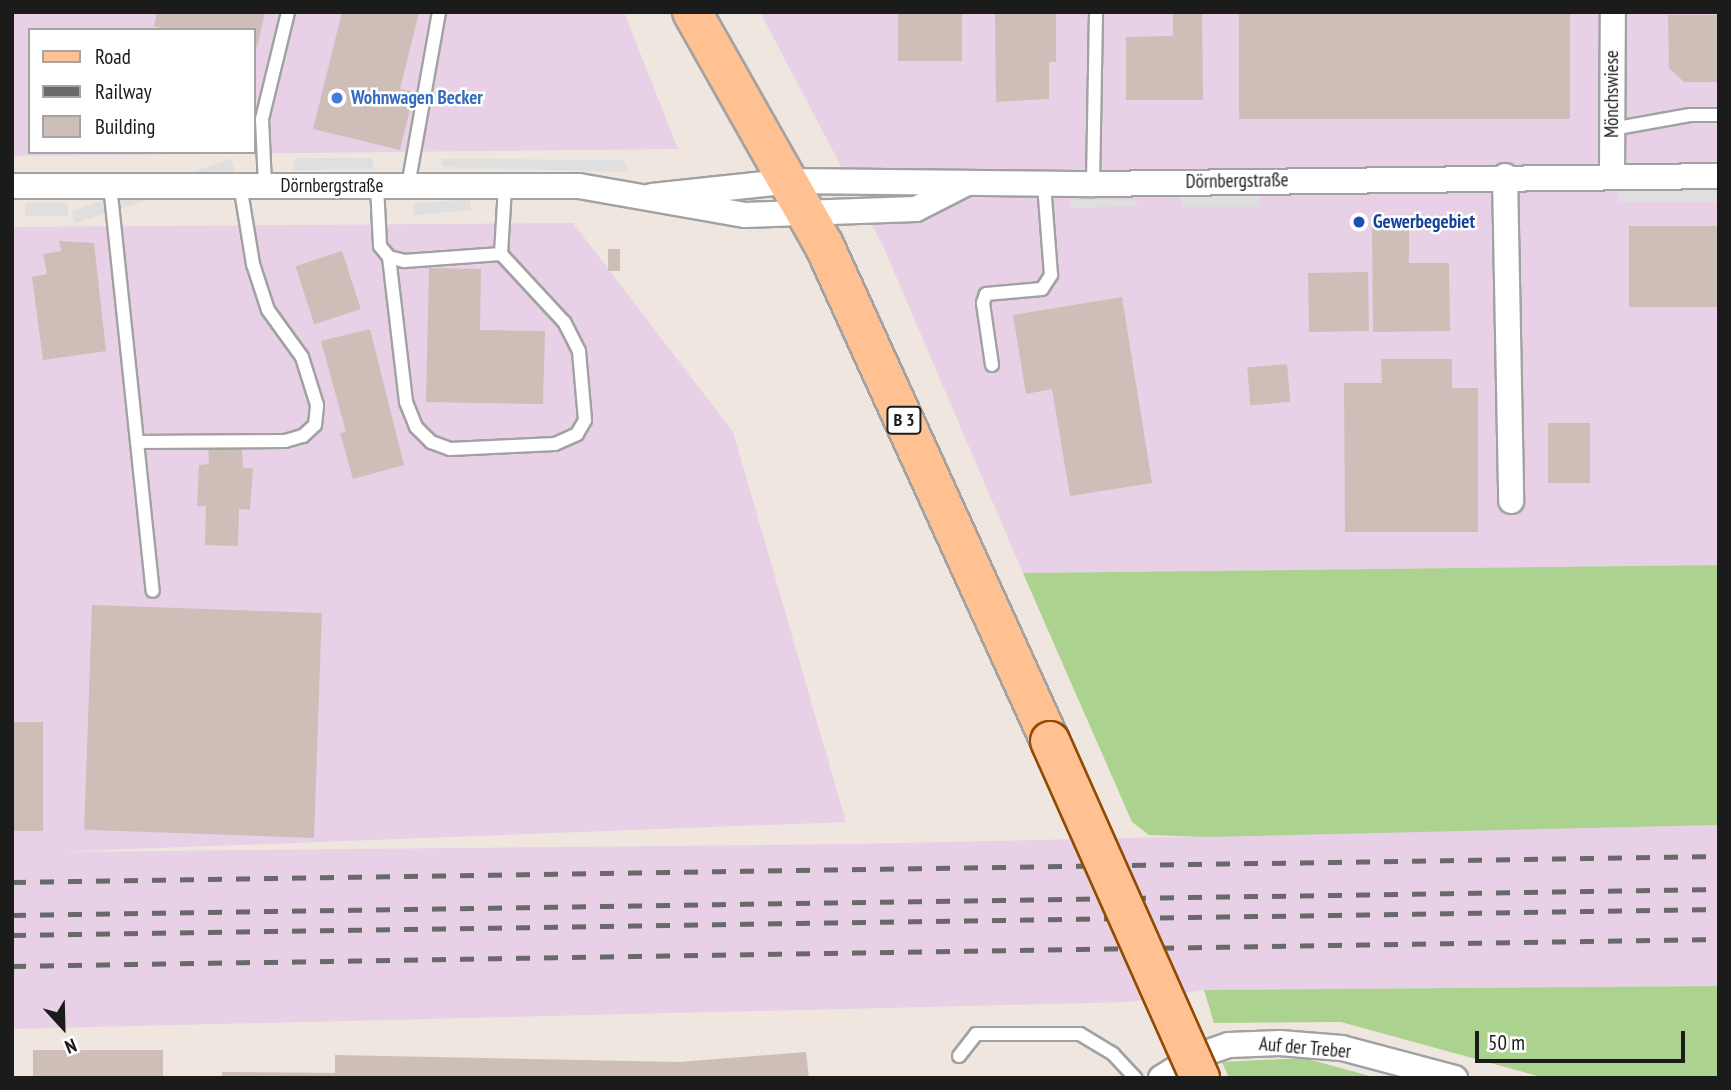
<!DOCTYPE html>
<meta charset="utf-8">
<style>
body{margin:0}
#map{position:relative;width:1731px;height:1090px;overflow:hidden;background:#eee6df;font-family:"PT Sans Narrow",sans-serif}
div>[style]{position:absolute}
.industrial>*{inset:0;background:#e8d0e7}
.forest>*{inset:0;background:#acd28f}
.parking>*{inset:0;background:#dfdfdf;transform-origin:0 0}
.building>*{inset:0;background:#cebeb8;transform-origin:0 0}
.roads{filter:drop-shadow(2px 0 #a2a2a2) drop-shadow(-2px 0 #a2a2a2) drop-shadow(0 2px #a2a2a2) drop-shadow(0 -2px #a2a2a2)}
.service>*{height:12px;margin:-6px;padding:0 6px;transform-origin:6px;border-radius:6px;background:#fff}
.minor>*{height:24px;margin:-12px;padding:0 12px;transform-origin:12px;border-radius:12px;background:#fff}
.primary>*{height:38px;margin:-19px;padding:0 19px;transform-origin:19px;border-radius:19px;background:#ffc092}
.rail>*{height:5px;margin-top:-2.5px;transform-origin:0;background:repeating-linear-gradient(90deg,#696969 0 14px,transparent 0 28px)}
.bridges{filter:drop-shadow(2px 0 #914b00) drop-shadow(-2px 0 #914b00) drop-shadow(0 2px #914b00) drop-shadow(0 -2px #914b00)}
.primary-bridge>*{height:38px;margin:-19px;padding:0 19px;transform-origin:19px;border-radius:19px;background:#ffc092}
.dots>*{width:19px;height:19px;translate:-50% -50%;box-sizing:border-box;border:4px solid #fff;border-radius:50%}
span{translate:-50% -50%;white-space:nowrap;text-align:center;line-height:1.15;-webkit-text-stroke:5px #fff;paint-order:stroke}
.shield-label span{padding:2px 5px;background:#fff;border:2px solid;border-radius:5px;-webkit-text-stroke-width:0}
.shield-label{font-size:18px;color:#1b1b1b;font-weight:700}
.street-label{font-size:19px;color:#1b1b1b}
.shop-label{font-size:19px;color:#366cbe;font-weight:700}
.left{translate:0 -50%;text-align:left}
.transit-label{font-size:19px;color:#164399;font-weight:700}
.frame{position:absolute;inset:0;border:14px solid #1b1b1b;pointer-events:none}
.legend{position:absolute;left:28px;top:28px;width:228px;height:126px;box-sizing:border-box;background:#fff;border:2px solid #a4a4a4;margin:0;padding:9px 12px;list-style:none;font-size:21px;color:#1b1b1b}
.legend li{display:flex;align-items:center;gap:14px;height:35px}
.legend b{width:35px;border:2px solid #a4a4a4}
.north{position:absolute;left:28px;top:992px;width:70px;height:70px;-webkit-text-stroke:5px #fff;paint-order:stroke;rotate:158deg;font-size:19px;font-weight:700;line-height:28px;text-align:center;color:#1b1b1b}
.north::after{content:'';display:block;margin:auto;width:24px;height:32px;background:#1b1b1b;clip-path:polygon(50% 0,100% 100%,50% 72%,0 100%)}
.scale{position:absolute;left:1475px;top:1031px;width:210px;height:32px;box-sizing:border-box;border:4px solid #1b1b1b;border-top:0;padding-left:9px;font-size:21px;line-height:24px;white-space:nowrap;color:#1b1b1b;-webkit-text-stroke:5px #fff;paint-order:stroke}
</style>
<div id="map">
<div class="industrial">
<i style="clip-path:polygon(evenodd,12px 12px,624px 12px,678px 149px,12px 156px,12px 12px,30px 30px,254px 30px,254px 152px,30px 152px,30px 30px)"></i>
<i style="clip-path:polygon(760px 12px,1719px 12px,1719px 565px,1023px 573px,883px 246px)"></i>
<i style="clip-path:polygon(573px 223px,733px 432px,846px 822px,53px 852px,854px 844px,1719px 825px,1719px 986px,1204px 990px,1130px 1002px,12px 1029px,12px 227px)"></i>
</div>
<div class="forest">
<i style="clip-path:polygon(1719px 565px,1719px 825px,1206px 837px,1149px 835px,1132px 822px,1023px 573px)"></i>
<i style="clip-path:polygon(1719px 986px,1719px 1078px,1545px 1078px,1341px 1022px,1214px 1023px,1204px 990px)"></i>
<i style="clip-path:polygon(1304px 1058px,1377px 1078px,1229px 1078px,1222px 1062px)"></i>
</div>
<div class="parking">
<i style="clip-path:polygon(296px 158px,371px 158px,374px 169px,293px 170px)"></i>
<i style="left:231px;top:159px;width:13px;height:168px;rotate:72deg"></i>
<i style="clip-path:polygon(442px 159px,624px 160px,628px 172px,442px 167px)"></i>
<i style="left:1719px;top:189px;width:13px;height:100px;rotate:90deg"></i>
<i style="left:1181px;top:196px;width:79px;height:11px"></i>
<i style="left:470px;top:199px;width:11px;height:57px;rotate:85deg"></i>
<i style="clip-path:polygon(1069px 200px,1135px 200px,1139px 206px,1069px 208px)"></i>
<i style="left:25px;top:203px;width:43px;height:13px"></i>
</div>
<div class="building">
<i style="clip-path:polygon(157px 12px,265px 12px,257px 49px,254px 30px,169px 30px,154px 26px)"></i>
<i style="clip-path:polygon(342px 12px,419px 12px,400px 89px,414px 92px,400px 150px,313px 129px)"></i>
<i style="left:898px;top:12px;width:64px;height:49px"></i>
<i style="clip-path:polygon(995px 12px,1056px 12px,1056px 62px,1049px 62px,1049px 99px,996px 102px)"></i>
<i style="clip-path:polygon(1173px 12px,1202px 12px,1203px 100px,1126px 100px,1126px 37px,1173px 36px)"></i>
<i style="left:1239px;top:12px;width:331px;height:107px"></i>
<i style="clip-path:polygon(1668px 15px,1719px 15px,1719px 82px,1684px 82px,1669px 68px)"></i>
<i style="left:1629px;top:226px;width:90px;height:81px"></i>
<i style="clip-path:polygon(1372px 228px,1409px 228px,1409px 263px,1449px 263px,1450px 331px,1373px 332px)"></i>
<i style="clip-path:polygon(59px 241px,94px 243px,106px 351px,43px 360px,32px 277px,47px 274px,43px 254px,61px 251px)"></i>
<i style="left:608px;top:249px;width:12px;height:22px"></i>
<i style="left:342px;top:251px;width:61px;height:49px;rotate:72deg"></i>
<i style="clip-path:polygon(429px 268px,481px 269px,480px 330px,545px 331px,543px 404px,426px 402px)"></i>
<i style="left:1368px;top:272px;width:59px;height:60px;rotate:89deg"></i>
<i style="clip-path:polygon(1122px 297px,1152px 483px,1070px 496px,1052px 389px,1026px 394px,1013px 315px)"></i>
<i style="clip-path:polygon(370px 329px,404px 465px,353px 479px,340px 433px,346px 432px,321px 341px)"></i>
<i style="clip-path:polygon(1381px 359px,1452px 359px,1452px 388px,1478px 388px,1478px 532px,1345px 532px,1344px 383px,1382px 383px)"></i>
<i style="left:1287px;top:364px;width:38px;height:40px;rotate:85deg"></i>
<i style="left:1548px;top:423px;width:42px;height:60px"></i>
<i style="clip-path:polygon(208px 446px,242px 446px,243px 468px,253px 468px,250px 510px,239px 509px,238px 546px,205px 545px,206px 506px,197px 506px,199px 465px,209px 464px)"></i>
<i style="left:92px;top:605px;width:230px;height:225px;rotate:2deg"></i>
<i style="left:12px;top:722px;width:31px;height:109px"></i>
<i style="left:33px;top:1050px;width:130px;height:28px"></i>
<i style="clip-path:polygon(806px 1052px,809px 1078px,222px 1078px,222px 1072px,335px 1073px,335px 1055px,679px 1062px)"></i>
</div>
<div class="roads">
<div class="service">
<i style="left:1612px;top:129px;width:79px;rotate:-10.2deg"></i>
<i style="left:1690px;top:115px;width:29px"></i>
<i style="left:1093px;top:184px;width:172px;rotate:-89deg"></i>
<i style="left:110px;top:185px;width:408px;rotate:84deg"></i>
<i style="left:265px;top:185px;width:66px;rotate:-92.6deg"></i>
<i style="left:262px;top:119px;width:110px;rotate:-76.3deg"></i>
<i style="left:377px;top:186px;width:60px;rotate:87.1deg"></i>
<i style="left:380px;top:246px;width:14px;rotate:51deg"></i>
<i style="left:389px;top:257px;width:16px;rotate:15deg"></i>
<i style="left:404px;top:261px;width:97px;rotate:-4.1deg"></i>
<i style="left:501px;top:254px;width:68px;rotate:-86.6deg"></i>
<i style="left:408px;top:186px;width:177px;rotate:-79.9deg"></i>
<i style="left:389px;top:257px;width:146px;rotate:83.3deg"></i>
<i style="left:406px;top:402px;width:27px;rotate:68deg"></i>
<i style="left:416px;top:427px;width:21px;rotate:45deg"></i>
<i style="left:431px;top:442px;width:20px;rotate:20deg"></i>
<i style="left:450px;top:449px;width:105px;rotate:-2.7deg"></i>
<i style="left:555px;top:444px;width:24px;rotate:-24deg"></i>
<i style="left:577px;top:434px;width:16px;rotate:-60deg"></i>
<i style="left:585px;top:420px;width:69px;rotate:-95deg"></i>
<i style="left:579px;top:351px;width:33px;rotate:-117deg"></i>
<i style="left:564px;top:322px;width:93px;rotate:-132.8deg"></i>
<i style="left:992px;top:365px;width:63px;rotate:-98.3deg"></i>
<i style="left:983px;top:303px;width:9px;rotate:-72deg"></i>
<i style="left:986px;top:294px;width:56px;rotate:-5.1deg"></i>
<i style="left:1042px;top:289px;width:17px;rotate:-57deg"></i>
<i style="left:1051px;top:275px;width:91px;rotate:-94.4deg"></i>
<i style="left:137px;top:442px;width:148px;rotate:-0.4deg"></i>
<i style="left:285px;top:441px;width:19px;rotate:-16deg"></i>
<i style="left:303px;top:436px;width:16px;rotate:-43deg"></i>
<i style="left:315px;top:425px;width:20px;rotate:-84deg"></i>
<i style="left:317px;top:405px;width:50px;rotate:-107.4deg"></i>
<i style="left:302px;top:357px;width:58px;rotate:-125.9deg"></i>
<i style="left:268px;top:310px;width:48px;rotate:-108.1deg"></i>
<i style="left:253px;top:264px;width:80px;rotate:-99.3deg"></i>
<i style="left:959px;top:1056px;width:28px;rotate:-52deg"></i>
<i style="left:976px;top:1034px;width:104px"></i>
<i style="left:1080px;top:1034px;width:39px;rotate:31deg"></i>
<i style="left:1113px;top:1054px;width:33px;rotate:47deg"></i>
</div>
<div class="minor">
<i style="left:1505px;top:176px;width:325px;rotate:88.9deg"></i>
<i style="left:1612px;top:176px;width:164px;rotate:-89.7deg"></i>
<i style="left:12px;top:186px;width:567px"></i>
<i style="left:579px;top:186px;width:169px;rotate:9.9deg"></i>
<i style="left:745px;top:215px;width:171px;rotate:-2deg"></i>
<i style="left:916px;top:209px;width:55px;rotate:-27deg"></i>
<i style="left:652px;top:196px;width:141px;rotate:-6.1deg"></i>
<i style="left:792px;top:181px;width:301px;rotate:0.6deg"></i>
<i style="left:1093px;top:184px;width:626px;rotate:-0.73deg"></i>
<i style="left:1161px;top:1078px;width:39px;rotate:-32deg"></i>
<i style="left:1194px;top:1057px;width:37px;rotate:-19deg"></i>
<i style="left:1229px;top:1045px;width:51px;rotate:-2.2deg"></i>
<i style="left:1280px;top:1043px;width:62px;rotate:4.6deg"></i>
<i style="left:1342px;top:1048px;width:117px;rotate:14.9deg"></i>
</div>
<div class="primary">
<i style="left:692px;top:12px;width:268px;rotate:60.5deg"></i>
<i style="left:824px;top:245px;width:545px;rotate:65.5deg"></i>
</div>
</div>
<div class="rail">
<i style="left:12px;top:882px;width:1707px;rotate:-0.87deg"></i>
<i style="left:12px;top:915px;width:1707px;rotate:-0.87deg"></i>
<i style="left:12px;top:935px;width:1707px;rotate:-0.87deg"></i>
<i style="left:12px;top:966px;width:1707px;rotate:-0.91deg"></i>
</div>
<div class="bridges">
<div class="primary-bridge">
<i style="left:1050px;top:741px;width:369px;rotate:66deg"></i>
</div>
</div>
<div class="dots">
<i style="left:337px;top:98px;background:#3f7fe0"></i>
<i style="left:1359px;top:222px;background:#1a4fb4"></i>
</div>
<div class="shield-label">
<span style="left:904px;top:420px">B 3</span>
</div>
<div class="street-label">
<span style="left:1612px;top:94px;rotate:-90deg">Mönchswiese</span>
<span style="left:1237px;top:181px;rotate:-1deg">Dörnbergstraße</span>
<span style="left:332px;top:186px">Dörnbergstraße</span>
<span style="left:1305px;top:1048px;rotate:5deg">Auf der Treber</span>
</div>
<div class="shop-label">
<span class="left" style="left:351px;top:98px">Wohnwagen Becker</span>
</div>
<div class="transit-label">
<span class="left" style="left:1373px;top:222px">Gewerbegebiet</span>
</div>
<div class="frame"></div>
<ul class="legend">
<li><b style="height:9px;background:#ffc092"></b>Road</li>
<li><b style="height:9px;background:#696969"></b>Railway</li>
<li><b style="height:19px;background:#cebeb8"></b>Building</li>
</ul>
<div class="north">N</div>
<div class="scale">50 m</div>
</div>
